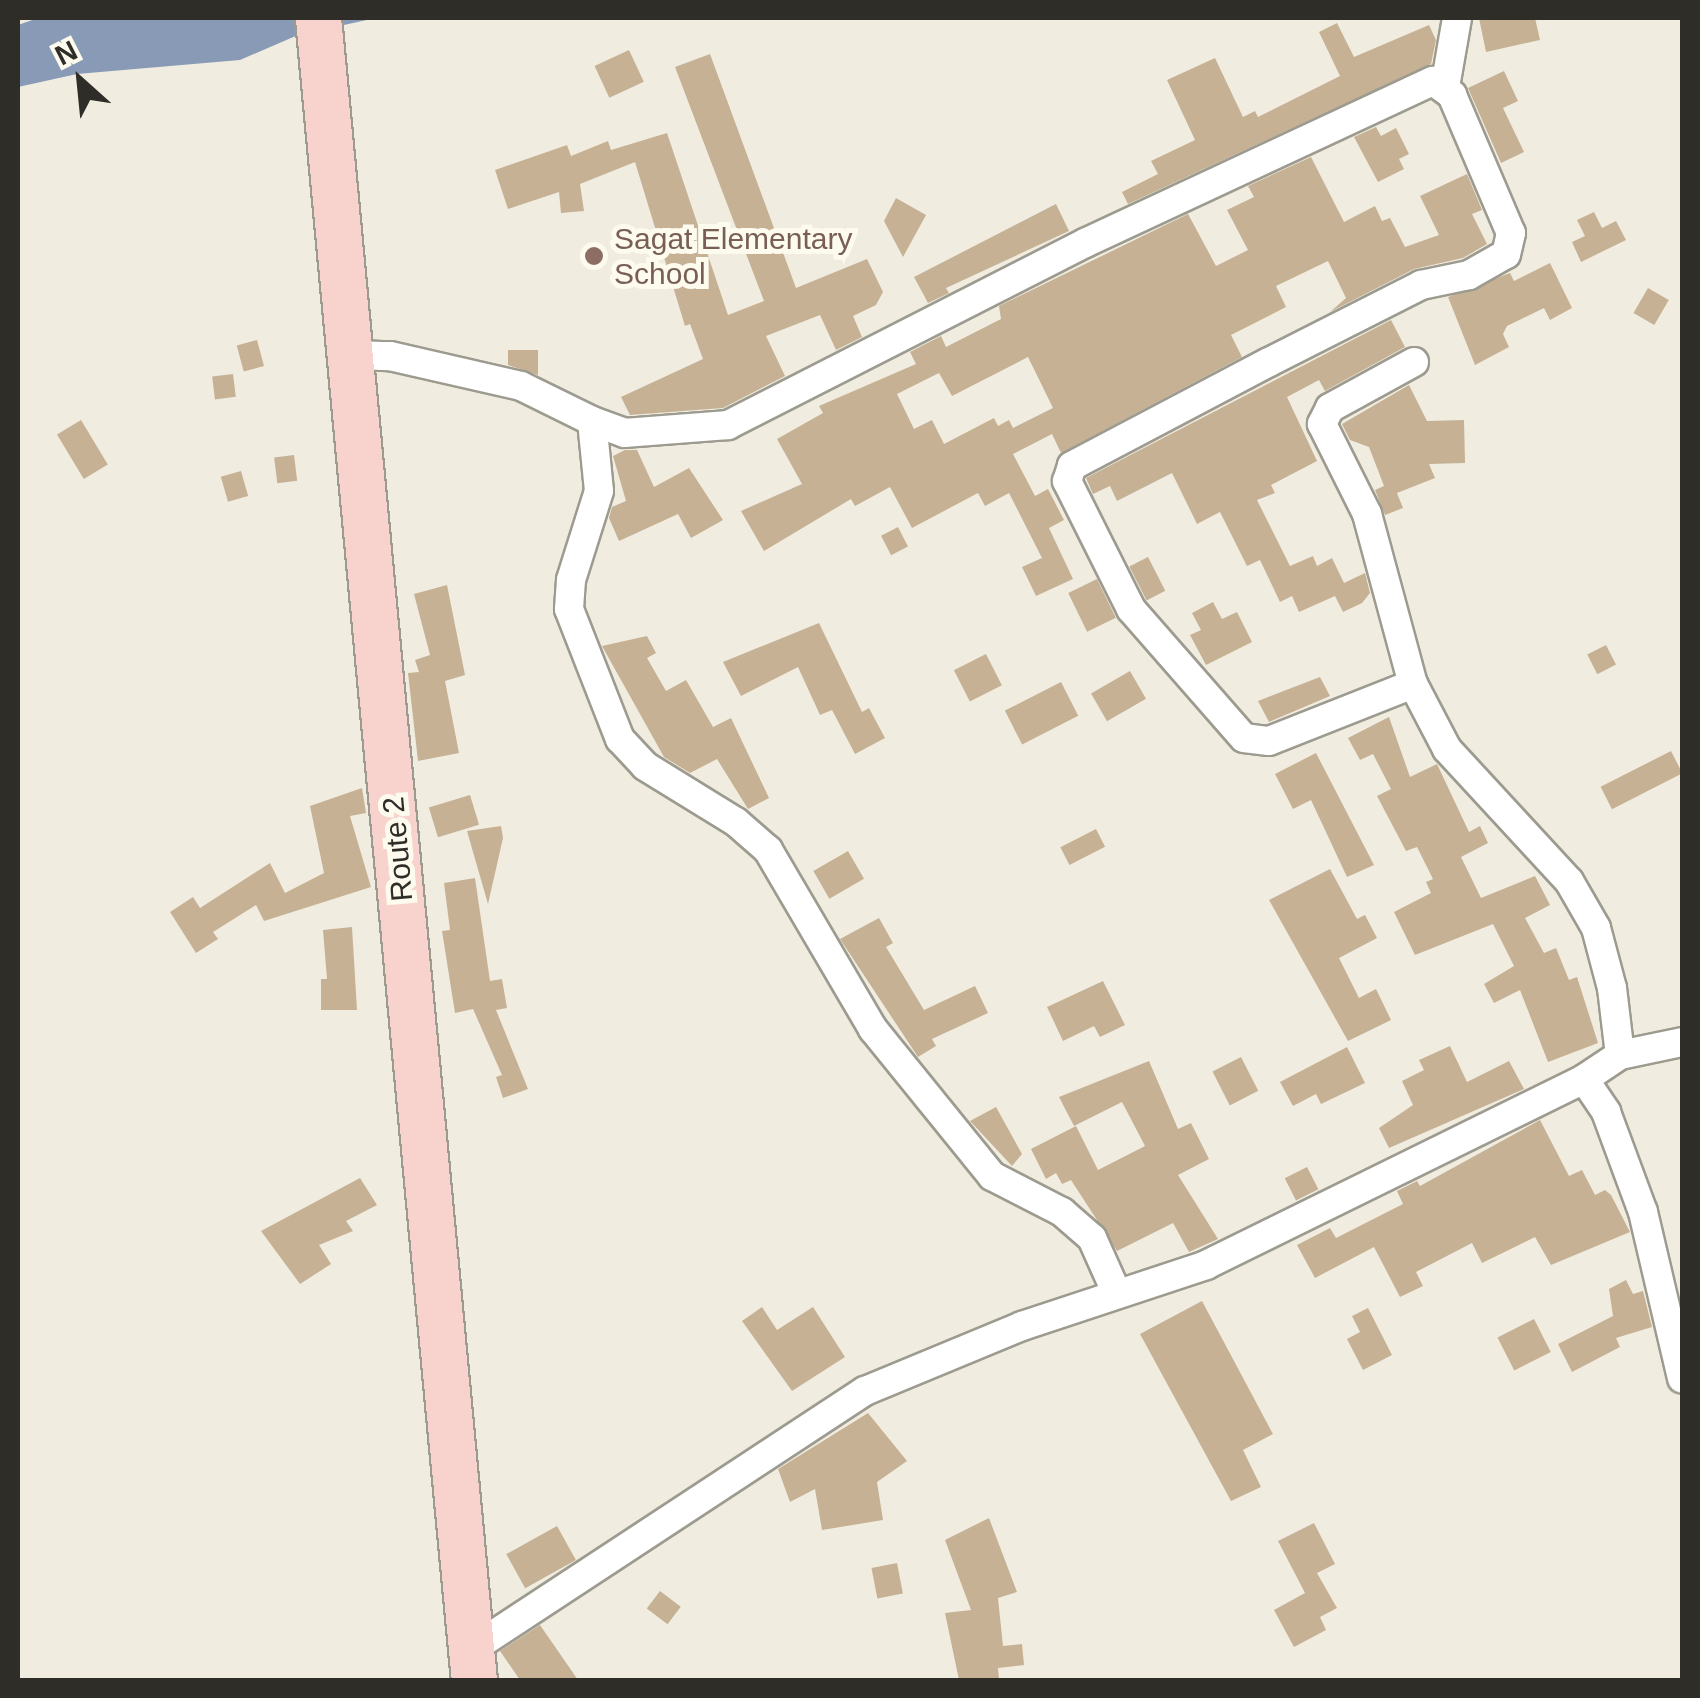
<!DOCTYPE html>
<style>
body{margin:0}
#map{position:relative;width:1700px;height:1698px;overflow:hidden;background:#f0ede0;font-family:Arial,sans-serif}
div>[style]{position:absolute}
.water>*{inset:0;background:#899ab7}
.building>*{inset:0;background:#c6b194;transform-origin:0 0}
.roads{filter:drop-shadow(2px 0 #9d9b8f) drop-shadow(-2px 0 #9d9b8f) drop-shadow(0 2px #9d9b8f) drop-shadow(0 -2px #9d9b8f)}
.minor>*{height:28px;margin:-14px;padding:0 14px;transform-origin:14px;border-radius:14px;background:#fff}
.trunk>*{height:45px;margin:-22.5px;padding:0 22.5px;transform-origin:22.5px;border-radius:22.5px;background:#f8d2cc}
.dots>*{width:28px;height:28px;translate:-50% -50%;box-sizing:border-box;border:5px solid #fdfaee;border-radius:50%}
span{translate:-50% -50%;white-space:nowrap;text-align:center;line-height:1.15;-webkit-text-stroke:10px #fdfaee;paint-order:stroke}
.education-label{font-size:30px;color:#785e54}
.left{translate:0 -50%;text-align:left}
.street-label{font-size:30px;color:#2e2d28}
.frame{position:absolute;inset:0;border:20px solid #2e2d28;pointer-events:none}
.north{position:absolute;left:30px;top:30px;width:100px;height:100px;-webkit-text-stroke:8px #fdfaee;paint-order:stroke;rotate:333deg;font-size:28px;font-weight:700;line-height:40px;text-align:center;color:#2e2d28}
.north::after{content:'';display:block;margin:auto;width:35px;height:45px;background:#2e2d28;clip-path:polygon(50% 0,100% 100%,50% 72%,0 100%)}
</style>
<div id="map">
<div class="water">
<i style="clip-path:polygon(38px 18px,376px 18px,298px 35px,240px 60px,77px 74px,18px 87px,18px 25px)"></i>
</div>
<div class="building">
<i style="clip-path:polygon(1479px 18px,1535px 18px,1540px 40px,1486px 52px)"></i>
<i style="clip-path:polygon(1337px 23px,1354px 57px,1429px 25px,1436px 40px,1431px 64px,1128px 204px,1122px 192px,1158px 174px,1151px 161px,1195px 140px,1167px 80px,1215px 58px,1243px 117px,1255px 111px,1258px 117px,1340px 76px,1319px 32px)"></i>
<i style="left:629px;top:50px;width:35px;height:38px;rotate:65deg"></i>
<i style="clip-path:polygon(710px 54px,796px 288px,867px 259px,883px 292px,876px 305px,853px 316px,862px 337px,836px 350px,820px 315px,766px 336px,785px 376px,723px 408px,630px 415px,621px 397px,703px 359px,690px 324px,685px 326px,635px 162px,580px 184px,584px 211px,561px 213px,559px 192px,508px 209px,495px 170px,567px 145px,571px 156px,608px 141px,611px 150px,667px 133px,728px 315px,764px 301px,675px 67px)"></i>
<i style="clip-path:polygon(1504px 71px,1518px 101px,1503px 108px,1524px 152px,1501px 163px,1468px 88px)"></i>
<i style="clip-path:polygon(1376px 127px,1381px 136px,1396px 128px,1409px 154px,1399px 159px,1404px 169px,1378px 182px,1354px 137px)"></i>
<i style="clip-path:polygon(evenodd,1311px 157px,1344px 222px,1375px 206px,1382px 221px,1390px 218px,1405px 247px,1439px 235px,1420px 196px,1467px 174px,1482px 210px,1472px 214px,1487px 244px,1463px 258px,1414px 269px,1330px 312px,1346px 298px,1328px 261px,1276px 286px,1286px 307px,1231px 335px,1242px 357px,1061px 453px,1052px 434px,1013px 454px,1035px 496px,1048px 489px,1064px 520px,1049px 528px,1073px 579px,1036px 596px,1022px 567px,1042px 558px,1009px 493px,985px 506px,978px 493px,912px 528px,890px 487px,855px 506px,851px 499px,764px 551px,741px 511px,802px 484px,777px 439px,823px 413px,819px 406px,916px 364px,910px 352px,941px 336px,946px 347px,1001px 319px,999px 306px,1188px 214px,1216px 266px,1248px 250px,1227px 210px,1254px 197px,1248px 186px,1311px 157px,1028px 357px,1053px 408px,1013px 428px,1009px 420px,998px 426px,994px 418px,944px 444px,932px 420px,914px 429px,897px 394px,939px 373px,952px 396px,1028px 357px)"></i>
<i style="clip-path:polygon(896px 198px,926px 215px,903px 257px,884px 221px)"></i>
<i style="clip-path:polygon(1056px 204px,1069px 231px,946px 288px,949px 293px,928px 303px,914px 277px)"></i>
<i style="clip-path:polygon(1594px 212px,1602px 228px,1616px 221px,1626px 240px,1581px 262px,1572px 242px,1585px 236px,1577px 220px)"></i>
<i style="clip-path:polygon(1550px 263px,1572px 308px,1550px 320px,1544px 308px,1507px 326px,1503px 334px,1509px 347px,1475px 365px,1448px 297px,1510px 273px,1514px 281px)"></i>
<i style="left:1648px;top:288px;width:24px;height:29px;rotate:30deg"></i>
<i style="clip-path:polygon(1391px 320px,1405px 347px,1325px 391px,1319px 380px,1287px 397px,1317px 461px,1271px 485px,1275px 493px,1257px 500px,1290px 566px,1313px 556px,1317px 566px,1332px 558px,1344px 583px,1365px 573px,1370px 593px,1362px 603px,1343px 612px,1335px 596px,1299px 612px,1292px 596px,1280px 602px,1260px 560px,1247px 566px,1220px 512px,1197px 524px,1172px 473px,1117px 501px,1110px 486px,1093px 494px,1086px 478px)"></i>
<i style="left:257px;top:340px;width:27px;height:21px;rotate:75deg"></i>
<i style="clip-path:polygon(508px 350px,538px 350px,538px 375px,508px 365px)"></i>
<i style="left:233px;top:374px;width:23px;height:21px;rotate:83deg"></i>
<i style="clip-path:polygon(1409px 385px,1427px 421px,1464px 420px,1465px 463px,1429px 464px,1435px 478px,1397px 493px,1403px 508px,1385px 515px,1375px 490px,1384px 486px,1369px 447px,1350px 440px,1342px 424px)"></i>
<i style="left:81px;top:420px;width:52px;height:28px;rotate:59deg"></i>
<i style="clip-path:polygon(625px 450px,637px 450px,654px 487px,689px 468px,723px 520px,691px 538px,678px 514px,619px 541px,609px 518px,612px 507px,626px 501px,613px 456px)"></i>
<i style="left:294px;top:455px;width:26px;height:20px;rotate:83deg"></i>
<i style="left:241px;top:471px;width:26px;height:21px;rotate:74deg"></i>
<i style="left:898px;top:527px;width:22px;height:19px;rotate:63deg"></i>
<i style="left:1148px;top:557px;width:38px;height:21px;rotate:63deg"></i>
<i style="left:1097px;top:579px;width:43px;height:32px;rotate:64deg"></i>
<i style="clip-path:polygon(447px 585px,465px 675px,445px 681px,459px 753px,418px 761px,408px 673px,419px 672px,415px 660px,430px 655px,414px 594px)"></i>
<i style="clip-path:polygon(1213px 602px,1222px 619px,1237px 612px,1252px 642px,1206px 665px,1190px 635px,1201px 630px,1192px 613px)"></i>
<i style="clip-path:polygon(819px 623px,862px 712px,869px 708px,885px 738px,855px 754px,832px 710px,820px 715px,798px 667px,741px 696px,723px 662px)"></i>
<i style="clip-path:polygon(647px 636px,656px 653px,647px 658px,666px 691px,686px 680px,713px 727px,731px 718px,769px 798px,748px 809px,717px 759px,690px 773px,664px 757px,602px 646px)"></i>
<i style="left:1606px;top:645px;width:22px;height:21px;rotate:63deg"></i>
<i style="left:986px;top:654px;width:35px;height:36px;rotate:63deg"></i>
<i style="left:1130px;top:671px;width:32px;height:45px;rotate:60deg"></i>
<i style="clip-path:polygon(1320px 677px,1330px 696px,1269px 722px,1258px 701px)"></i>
<i style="left:1061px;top:682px;width:38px;height:63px;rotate:63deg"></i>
<i style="clip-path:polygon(1389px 717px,1410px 777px,1437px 764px,1469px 832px,1480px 826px,1488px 843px,1461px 857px,1481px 898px,1535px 876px,1550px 905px,1525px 918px,1544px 953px,1556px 948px,1569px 980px,1577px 977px,1598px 1043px,1548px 1062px,1520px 990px,1494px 1003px,1484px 984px,1514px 966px,1493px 924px,1415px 955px,1394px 912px,1431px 893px,1426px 882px,1433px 879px,1417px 847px,1406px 851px,1377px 796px,1391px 789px,1373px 754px,1360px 760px,1348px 738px)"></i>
<i style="left:1671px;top:751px;width:25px;height:79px;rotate:63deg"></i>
<i style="clip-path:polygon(1316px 753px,1374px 865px,1347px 877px,1311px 800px,1293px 809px,1275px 774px)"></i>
<i style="clip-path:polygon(362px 788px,366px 813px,350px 816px,371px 887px,264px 921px,256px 905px,213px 932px,218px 939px,196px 953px,170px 912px,193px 897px,200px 908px,270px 863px,285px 893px,324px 873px,310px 806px)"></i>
<i style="left:470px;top:795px;width:31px;height:43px;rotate:73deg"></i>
<i style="clip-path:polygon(501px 826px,503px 838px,488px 904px,467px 831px)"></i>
<i style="left:1096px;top:829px;width:20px;height:40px;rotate:63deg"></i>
<i style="left:848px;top:851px;width:32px;height:40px;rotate:60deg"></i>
<i style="clip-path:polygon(1330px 869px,1357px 919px,1365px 915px,1377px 938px,1339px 958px,1359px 998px,1376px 989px,1391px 1020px,1348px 1041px,1269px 900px)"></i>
<i style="clip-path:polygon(475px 878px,490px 981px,502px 979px,507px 1008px,496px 1010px,528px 1089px,503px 1098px,496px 1077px,502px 1075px,473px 1009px,455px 1013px,442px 931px,450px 930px,444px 883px)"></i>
<i style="clip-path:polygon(879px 918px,893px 943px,886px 947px,924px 1010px,975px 986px,988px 1013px,932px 1039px,936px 1046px,918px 1057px,840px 939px)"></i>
<i style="clip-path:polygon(352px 927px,357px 1010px,321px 1010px,321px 979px,327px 979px,323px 930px)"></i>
<i style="clip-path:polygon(1103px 981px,1125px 1025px,1100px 1037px,1094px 1026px,1063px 1041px,1047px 1007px)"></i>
<i style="clip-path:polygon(1450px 1046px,1467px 1082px,1509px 1061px,1524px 1089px,1389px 1148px,1379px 1128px,1413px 1105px,1402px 1081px,1424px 1070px,1419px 1060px)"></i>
<i style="clip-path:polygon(1347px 1047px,1365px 1083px,1321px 1104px,1316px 1094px,1293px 1106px,1280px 1082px)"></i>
<i style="left:1241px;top:1057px;width:38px;height:32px;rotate:63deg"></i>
<i style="clip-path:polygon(1149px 1061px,1178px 1129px,1191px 1123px,1209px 1159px,1178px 1175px,1218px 1239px,1189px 1252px,1173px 1223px,1117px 1251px,1071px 1180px,1062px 1184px,1056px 1173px,1046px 1179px,1031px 1149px,1076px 1126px,1098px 1170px,1145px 1146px,1122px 1102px,1074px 1126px,1059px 1097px)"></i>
<i style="clip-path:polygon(996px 1107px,1022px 1154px,1012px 1166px,970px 1121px)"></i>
<i style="clip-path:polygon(1540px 1120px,1569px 1176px,1582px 1170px,1595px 1195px,1605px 1190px,1611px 1195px,1630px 1232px,1551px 1265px,1535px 1237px,1482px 1263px,1472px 1243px,1416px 1272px,1423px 1286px,1400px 1297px,1374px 1247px,1315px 1278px,1297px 1245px,1330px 1228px,1336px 1238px,1403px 1204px,1397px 1191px,1417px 1181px,1420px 1186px)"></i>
<i style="left:1307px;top:1167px;width:25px;height:25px;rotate:63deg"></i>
<i style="clip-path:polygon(360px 1178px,377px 1205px,346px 1221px,353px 1231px,319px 1245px,331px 1264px,300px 1284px,261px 1231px)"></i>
<i style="clip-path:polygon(1626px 1280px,1633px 1294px,1643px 1291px,1652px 1327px,1616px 1338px,1620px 1347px,1572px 1372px,1558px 1344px,1613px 1316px,1609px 1289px)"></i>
<i style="clip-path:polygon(1202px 1301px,1273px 1434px,1243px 1450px,1261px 1487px,1231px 1501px,1140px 1334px)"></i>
<i style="clip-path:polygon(762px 1307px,777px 1330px,813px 1307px,845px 1357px,792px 1391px,742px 1321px)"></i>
<i style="clip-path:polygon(1368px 1308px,1392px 1355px,1363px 1370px,1347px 1339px,1360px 1332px,1352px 1316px)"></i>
<i style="left:1534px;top:1319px;width:37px;height:41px;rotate:63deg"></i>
<i style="clip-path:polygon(868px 1413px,907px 1461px,877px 1482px,883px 1520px,822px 1530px,815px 1489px,790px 1502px,778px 1469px)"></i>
<i style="clip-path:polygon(989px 1518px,1017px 1592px,998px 1598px,1003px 1646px,1022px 1644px,1024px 1665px,998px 1668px,999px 1679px,959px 1680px,945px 1613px,971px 1610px,945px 1540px)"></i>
<i style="clip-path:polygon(1314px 1523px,1335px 1564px,1317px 1573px,1337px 1608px,1320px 1617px,1326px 1630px,1294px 1647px,1274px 1610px,1305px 1593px,1278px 1541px)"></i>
<i style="left:557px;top:1526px;width:39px;height:58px;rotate:61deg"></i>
<i style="left:897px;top:1563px;width:31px;height:26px;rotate:79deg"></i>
<i style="left:660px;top:1591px;width:26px;height:22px;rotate:37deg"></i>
<i style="clip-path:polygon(540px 1625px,578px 1680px,520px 1680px,500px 1651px)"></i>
</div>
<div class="roads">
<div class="minor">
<i style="left:1445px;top:87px;width:70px;rotate:-80.1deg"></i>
<i style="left:353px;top:355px;width:37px;rotate:2deg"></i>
<i style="left:390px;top:356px;width:134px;rotate:12.9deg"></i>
<i style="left:521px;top:386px;width:79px;rotate:26.2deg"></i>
<i style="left:592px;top:421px;width:70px;rotate:84.3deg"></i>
<i style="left:599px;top:491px;width:93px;rotate:107.5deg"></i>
<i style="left:571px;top:580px;width:29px;rotate:94deg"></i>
<i style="left:569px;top:609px;width:140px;rotate:68.6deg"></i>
<i style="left:620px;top:739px;width:37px;rotate:47deg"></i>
<i style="left:645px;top:766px;width:107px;rotate:31.6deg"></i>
<i style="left:736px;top:822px;width:43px;rotate:41.2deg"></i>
<i style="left:768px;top:850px;width:208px;rotate:59.6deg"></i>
<i style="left:873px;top:1029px;width:189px;rotate:51deg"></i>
<i style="left:992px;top:1176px;width:79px;rotate:27.2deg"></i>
<i style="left:1062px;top:1212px;width:40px;rotate:41deg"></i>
<i style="left:1092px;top:1238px;width:61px;rotate:65.9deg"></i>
<i style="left:1414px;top:362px;width:96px;rotate:151.3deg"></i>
<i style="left:1330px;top:408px;width:18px;rotate:117deg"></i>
<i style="left:1322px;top:424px;width:101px;rotate:63.4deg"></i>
<i style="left:1367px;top:514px;width:176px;rotate:74.9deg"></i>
<i style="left:1413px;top:684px;width:73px;rotate:62.4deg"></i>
<i style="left:1447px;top:749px;width:180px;rotate:47.3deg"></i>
<i style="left:1569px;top:881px;width:54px;rotate:60.1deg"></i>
<i style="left:1596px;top:928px;width:62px;rotate:75.1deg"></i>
<i style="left:1612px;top:988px;width:67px;rotate:83.2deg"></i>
<i style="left:592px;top:421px;width:35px;rotate:20deg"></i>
<i style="left:625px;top:433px;width:103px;rotate:-4.4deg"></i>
<i style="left:728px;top:425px;width:401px;rotate:-27deg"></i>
<i style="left:1085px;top:243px;width:384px;rotate:-25deg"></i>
<i style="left:1433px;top:81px;width:24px;rotate:36deg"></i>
<i style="left:1452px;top:95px;width:150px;rotate:66.9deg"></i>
<i style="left:1511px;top:233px;width:22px;rotate:103deg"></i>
<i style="left:1506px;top:254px;width:43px;rotate:150.4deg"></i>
<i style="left:1469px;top:275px;width:49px;rotate:168.2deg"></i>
<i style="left:1421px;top:285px;width:170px;rotate:153.1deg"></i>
<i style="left:1269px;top:362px;width:223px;rotate:152.2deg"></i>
<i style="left:1072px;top:466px;width:16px;rotate:108deg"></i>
<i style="left:1067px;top:481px;width:143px;rotate:63.4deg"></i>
<i style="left:1131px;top:609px;width:171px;rotate:48.8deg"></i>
<i style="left:1244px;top:738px;width:25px;rotate:7deg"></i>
<i style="left:1269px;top:741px;width:155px;rotate:-21.6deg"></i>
<i style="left:1584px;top:1079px;width:40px;rotate:56deg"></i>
<i style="left:1606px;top:1112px;width:107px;rotate:69.7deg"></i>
<i style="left:1643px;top:1212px;width:171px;rotate:76.8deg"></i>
<i style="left:472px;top:1649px;width:470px;rotate:-33.3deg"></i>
<i style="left:865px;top:1391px;width:170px;rotate:-22.5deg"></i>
<i style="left:1022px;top:1326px;width:194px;rotate:-18.3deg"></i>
<i style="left:1206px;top:1265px;width:421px;rotate:-26.2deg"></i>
<i style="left:1584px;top:1079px;width:43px;rotate:-33.7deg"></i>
<i style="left:1620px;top:1055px;width:63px;rotate:-11.8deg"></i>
</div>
<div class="trunk">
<i style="left:318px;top:18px;width:1669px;rotate:84.64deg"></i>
</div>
</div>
<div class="dots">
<i style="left:594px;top:256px;background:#8d6e63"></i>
</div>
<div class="education-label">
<span class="left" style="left:614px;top:256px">Sagat Elementary<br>School</span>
</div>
<div class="street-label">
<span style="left:398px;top:849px;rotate:-95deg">Route 2</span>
</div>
<div class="frame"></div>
<div class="north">N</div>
</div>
